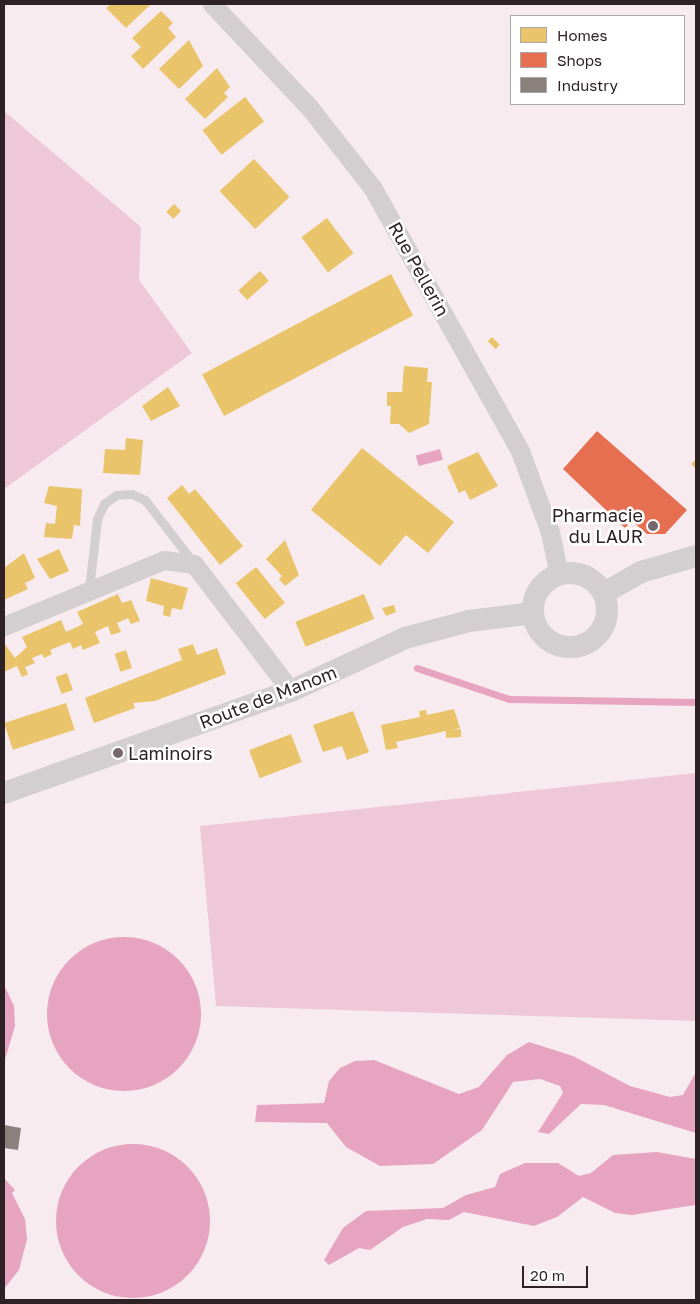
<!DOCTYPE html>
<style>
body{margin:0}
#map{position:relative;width:700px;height:1304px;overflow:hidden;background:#f7ebef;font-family:"Golos Text",sans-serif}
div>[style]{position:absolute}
.green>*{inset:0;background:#eec8d7}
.water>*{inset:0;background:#e6a4c1;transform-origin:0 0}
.round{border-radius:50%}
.homes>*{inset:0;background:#e9c46a;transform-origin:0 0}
.shops>*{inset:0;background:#e76f51}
.industry>*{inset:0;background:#8a817c}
.stream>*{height:7px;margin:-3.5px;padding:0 3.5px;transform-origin:3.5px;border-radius:3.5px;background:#e6a4c1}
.service>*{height:9px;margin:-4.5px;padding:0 4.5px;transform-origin:4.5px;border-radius:4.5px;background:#d3ced0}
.minor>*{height:19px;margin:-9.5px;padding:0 9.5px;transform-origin:9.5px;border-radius:9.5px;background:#d3ced0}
.tertiary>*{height:22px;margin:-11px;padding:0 11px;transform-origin:11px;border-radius:11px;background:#d3ced0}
.tertiary>.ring{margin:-11px;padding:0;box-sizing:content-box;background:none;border:22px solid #d3ced0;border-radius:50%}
.dots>*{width:14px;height:14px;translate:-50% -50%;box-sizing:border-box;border:2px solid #fff;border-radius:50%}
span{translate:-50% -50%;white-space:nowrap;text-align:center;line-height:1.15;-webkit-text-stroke:5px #fff;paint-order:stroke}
.street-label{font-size:18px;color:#2f2227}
.poi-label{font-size:18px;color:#2f2227}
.right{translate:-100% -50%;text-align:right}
.left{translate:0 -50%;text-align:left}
.frame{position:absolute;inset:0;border:5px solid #2f2227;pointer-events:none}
.legend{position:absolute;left:510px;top:15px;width:175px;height:90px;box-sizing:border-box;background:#fff;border:1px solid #aca7a9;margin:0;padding:6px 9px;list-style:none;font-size:15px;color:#2f2227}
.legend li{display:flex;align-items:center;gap:10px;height:25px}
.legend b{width:25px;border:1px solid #aca7a9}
.scale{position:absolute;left:522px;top:1266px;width:66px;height:22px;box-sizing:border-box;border:2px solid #2f2227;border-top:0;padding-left:6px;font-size:15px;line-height:18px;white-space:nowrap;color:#2f2227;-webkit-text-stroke:4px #fff;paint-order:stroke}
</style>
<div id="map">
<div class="green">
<i style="clip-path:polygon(4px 111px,141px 227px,139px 280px,192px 353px,4px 489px)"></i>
<i style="clip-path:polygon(696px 773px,696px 1021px,216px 1006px,200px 826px)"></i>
</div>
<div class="water">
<i style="left:440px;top:449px;width:11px;height:25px;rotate:75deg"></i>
<i class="round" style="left:47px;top:937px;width:154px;height:154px"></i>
<i style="clip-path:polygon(4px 985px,14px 1006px,15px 1026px,4px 1063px)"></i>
<i style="clip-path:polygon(529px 1042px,573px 1056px,630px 1086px,670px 1097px,683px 1095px,696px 1072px,696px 1133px,604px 1105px,581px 1104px,549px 1134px,538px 1132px,563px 1093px,560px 1086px,540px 1079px,513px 1082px,482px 1130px,433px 1164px,380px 1166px,346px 1147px,327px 1123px,255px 1122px,257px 1105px,324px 1103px,329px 1081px,340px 1068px,355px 1061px,374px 1060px,459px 1094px,479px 1087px,507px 1055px)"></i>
<i class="round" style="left:56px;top:1144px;width:154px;height:154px"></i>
<i style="clip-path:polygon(657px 1152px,696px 1159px,695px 1205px,632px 1215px,615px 1213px,583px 1197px,557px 1217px,534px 1226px,464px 1212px,449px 1220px,427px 1219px,403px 1227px,370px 1250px,359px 1248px,329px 1265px,324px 1260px,343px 1228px,366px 1211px,443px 1208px,466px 1195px,495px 1187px,500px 1174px,525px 1163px,558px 1163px,579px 1176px,591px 1173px,613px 1155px)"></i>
<i style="clip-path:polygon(4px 1178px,15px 1190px,12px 1193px,25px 1219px,27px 1239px,19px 1270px,4px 1289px)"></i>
</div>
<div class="homes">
<i style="clip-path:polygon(111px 4px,148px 4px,150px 5px,126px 28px,106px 8px)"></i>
<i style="clip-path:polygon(161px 11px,173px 23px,168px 28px,176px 37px,143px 69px,131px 56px,141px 47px,132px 38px)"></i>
<i style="clip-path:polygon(189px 40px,203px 66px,179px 89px,159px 69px)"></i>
<i style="clip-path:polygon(217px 68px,230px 87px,224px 93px,228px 97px,205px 119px,185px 99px)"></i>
<i style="left:245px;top:97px;width:31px;height:54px;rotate:52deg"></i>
<i style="left:254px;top:159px;width:52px;height:47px;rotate:47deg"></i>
<i style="left:174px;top:204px;width:10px;height:11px;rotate:45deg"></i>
<i style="left:327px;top:218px;width:44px;height:32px;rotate:53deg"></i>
<i style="left:260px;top:271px;width:13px;height:29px;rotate:48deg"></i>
<i style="left:391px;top:274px;width:47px;height:214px;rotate:62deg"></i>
<i style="left:492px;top:337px;width:11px;height:6px;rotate:45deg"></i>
<i style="clip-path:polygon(404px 366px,428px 368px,427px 382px,432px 382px,429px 424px,409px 433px,399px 424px,390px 424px,391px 406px,387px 406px,387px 392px,402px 392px)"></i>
<i style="clip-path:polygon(168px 387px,180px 406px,151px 421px,142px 406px)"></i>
<i style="clip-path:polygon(126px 438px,143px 440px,140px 475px,103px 473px,105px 449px,125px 450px)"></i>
<i style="clip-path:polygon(362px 448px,454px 522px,428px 553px,406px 535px,380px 566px,311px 510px)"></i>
<i style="clip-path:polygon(478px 452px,498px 486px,470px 500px,465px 490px,459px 493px,447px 466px)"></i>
<i style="clip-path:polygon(696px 459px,696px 469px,691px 464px)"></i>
<i style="clip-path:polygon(182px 485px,189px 494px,195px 489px,243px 546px,220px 565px,167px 498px)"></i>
<i style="clip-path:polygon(49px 486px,82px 489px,80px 526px,74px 525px,72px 539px,44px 537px,46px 523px,55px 524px,57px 506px,44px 503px)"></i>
<i style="clip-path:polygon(285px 540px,299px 575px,285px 586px,279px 579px,282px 576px,266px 559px)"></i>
<i style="clip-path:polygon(59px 549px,69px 571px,50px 579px,37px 559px)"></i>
<i style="clip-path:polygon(24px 553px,35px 578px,25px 583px,28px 589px,4px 600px,4px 568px)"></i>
<i style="left:256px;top:567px;width:46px;height:26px;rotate:51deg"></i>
<i style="clip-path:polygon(151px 578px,188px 588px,182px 610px,172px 608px,170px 617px,163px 615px,164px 606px,146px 601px)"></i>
<i style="clip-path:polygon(118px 594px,122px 603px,131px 600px,140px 621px,131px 624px,128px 618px,117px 623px,121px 632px,111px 635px,108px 626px,95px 632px,100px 643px,83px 650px,81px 645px,73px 649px,70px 642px,50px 650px,52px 654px,44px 658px,42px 654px,32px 658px,35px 663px,25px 667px,28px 674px,22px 677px,17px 666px,4px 672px,4px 643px,15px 658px,27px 647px,22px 637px,61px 620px,66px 632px,83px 624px,77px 612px)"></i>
<i style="left:364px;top:594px;width:27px;height:74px;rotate:68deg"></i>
<i style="clip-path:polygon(394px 605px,396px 612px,386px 616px,382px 608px)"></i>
<i style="clip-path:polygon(193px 644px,197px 655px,217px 648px,226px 674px,155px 701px,133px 703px,135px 708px,94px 723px,85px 698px,182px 660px,178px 649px)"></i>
<i style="left:126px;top:650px;width:19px;height:12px;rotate:72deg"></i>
<i style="left:67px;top:673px;width:18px;height:12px;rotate:71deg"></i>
<i style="left:66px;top:703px;width:28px;height:65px;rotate:72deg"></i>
<i style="clip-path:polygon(454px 709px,460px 728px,452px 730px,461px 729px,461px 737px,446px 738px,446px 731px,396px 742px,398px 748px,386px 750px,381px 725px,420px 717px,419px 711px,426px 710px,427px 715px)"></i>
<i style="clip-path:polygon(353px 711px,369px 752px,347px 760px,342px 746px,323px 752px,313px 725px)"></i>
<i style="left:291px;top:734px;width:30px;height:45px;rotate:69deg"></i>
</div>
<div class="shops">
<i style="clip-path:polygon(597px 431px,687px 510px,665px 534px,647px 534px,632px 521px,625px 528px,563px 469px)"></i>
</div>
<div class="industry">
<i style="clip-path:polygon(4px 1125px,21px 1128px,18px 1150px,4px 1148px)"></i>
</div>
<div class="stream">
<i style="left:417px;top:668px;width:97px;rotate:18.6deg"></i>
<i style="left:509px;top:699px;width:187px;rotate:0.9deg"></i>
</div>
<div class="service">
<i style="left:89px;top:589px;width:70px;rotate:-83.5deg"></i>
<i style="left:97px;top:519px;width:17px;rotate:-65deg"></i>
<i style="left:104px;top:504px;width:15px;rotate:-37deg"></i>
<i style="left:116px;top:495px;width:16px;rotate:-4deg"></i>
<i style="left:132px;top:494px;width:14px;rotate:25deg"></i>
<i style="left:145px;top:500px;width:78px;rotate:52.3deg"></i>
</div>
<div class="minor">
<i style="left:212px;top:4px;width:141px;rotate:46.7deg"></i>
<i style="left:309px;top:107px;width:102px;rotate:51.8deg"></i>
<i style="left:372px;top:187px;width:303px;rotate:60.7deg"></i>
<i style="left:520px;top:451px;width:86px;rotate:69.7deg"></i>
<i style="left:550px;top:532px;width:44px;rotate:78.2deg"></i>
<i style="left:4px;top:626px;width:173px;rotate:-22.4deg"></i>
<i style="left:164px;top:560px;width:30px;rotate:8deg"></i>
<i style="left:194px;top:564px;width:160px;rotate:52.6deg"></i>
</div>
<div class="tertiary">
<i class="ring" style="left:533px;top:573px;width:52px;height:52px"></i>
<i style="left:604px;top:593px;width:43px;rotate:-29.6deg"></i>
<i style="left:641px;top:572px;width:57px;rotate:-16.2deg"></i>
<i style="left:4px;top:793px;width:305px;rotate:-19.6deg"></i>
<i style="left:291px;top:691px;width:126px;rotate:-24.9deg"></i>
<i style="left:405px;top:638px;width:66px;rotate:-14.9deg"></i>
<i style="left:469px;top:621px;width:64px;rotate:-7.1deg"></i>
</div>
<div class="dots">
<i style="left:653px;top:526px;background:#75686d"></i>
<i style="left:118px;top:753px;background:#75686d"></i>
</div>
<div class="street-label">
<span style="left:419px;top:269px;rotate:61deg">Rue Pellerin</span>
<span style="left:268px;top:697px;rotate:-21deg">Route de Manom</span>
</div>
<div class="poi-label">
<span class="right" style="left:643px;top:526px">Pharmacie<br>du LAUR</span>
<span class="left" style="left:128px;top:753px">Laminoirs</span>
</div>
<div class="frame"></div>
<ul class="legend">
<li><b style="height:14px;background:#e9c46a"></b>Homes</li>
<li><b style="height:14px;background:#e76f51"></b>Shops</li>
<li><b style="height:14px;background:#8a817c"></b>Industry</li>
</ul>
<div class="scale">20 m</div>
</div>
